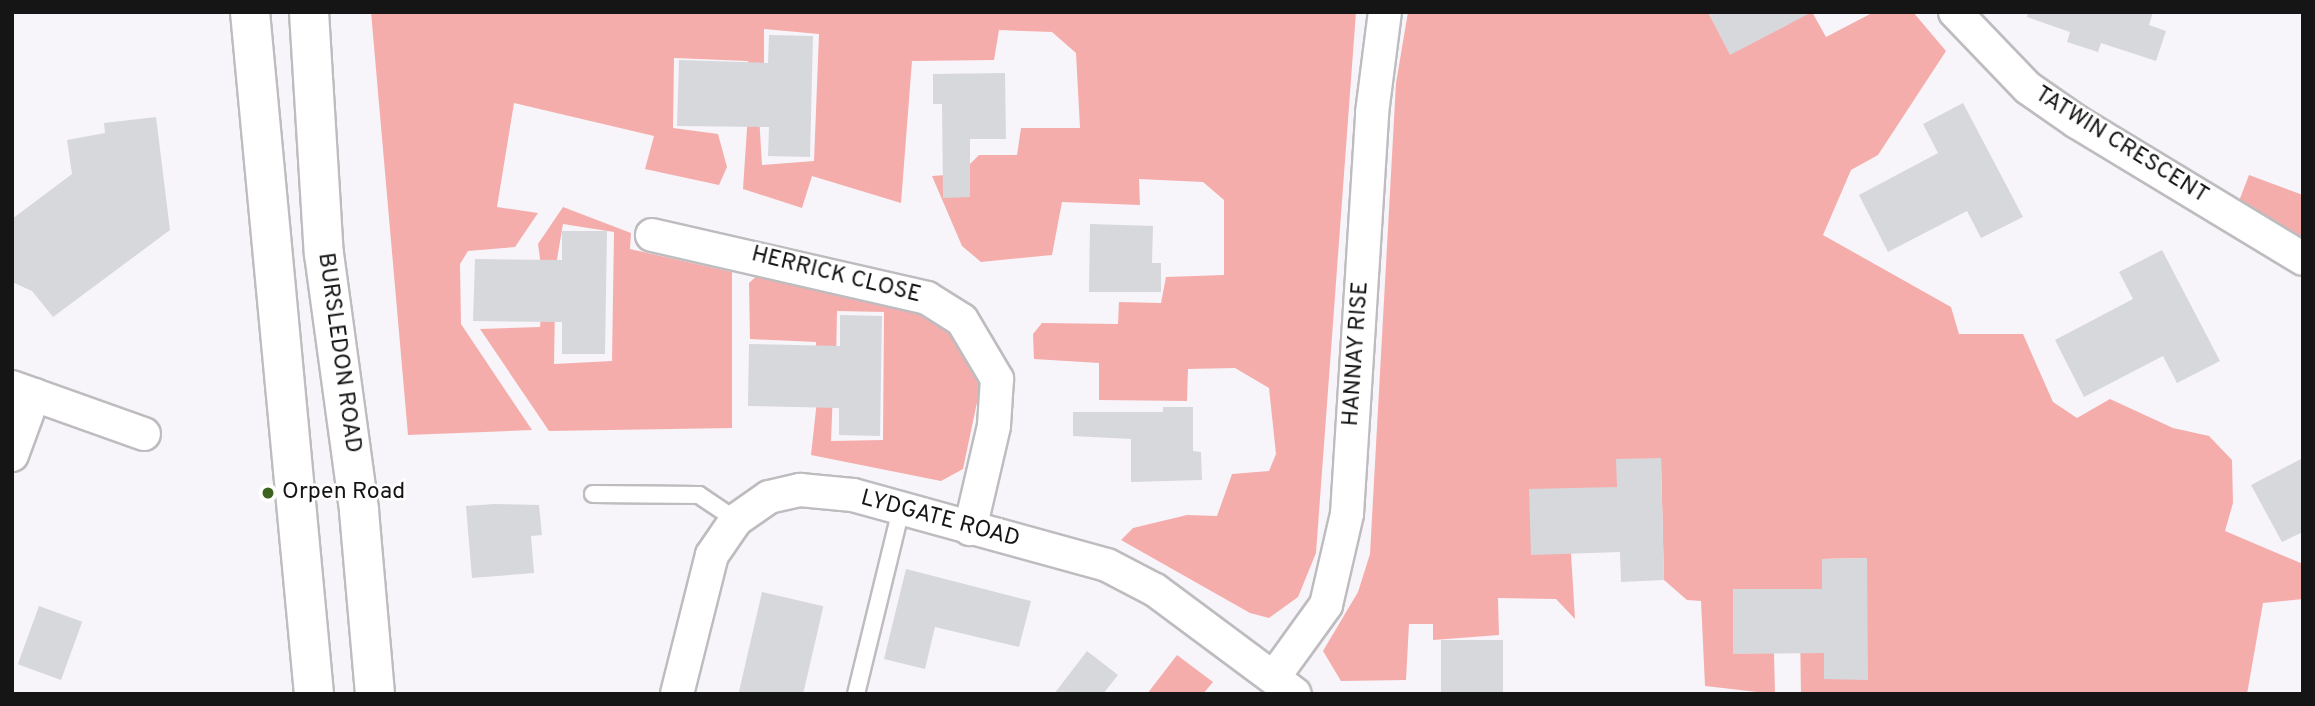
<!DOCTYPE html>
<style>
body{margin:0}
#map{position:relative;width:2315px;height:706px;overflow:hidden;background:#f7f5f9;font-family:Overpass,sans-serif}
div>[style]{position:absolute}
.green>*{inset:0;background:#f5adac}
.building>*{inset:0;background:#d7d8dc;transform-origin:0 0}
.roads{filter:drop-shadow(2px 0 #bebcbf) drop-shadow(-2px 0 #bebcbf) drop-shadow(0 2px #bebcbf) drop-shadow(0 -2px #bebcbf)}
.lane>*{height:16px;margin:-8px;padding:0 8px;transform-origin:8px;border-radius:8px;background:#fff}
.street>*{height:32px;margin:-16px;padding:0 16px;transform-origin:16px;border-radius:16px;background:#fff}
.primary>*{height:38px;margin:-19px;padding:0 19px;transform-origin:19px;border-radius:19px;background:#fff}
.dots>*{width:19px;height:19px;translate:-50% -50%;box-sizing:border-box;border:4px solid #fff;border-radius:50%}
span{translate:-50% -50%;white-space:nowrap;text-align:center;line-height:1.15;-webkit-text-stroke:5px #fff;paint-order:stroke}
.street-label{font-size:23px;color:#161516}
.poi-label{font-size:23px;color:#161516}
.left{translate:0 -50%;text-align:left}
.frame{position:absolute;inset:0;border:14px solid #161516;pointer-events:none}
</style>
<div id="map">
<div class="green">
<i style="clip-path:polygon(371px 12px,1356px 12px,1316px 553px,1298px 597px,1269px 618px,1250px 613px,1121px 540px,1133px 528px,1187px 515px,1217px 516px,1232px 474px,1269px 471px,1276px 454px,1269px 388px,1235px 368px,1188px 369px,1187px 401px,1099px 400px,1099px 363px,1034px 359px,1033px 334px,1042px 323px,1118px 324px,1119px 302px,1161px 303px,1166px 277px,1224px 275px,1224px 200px,1203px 182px,1139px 179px,1140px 205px,1062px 202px,1052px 255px,981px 262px,962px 246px,932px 176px,960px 174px,979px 155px,1017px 155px,1021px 128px,1080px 128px,1076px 53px,1052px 32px,999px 30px,994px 60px,912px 61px,901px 203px,812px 176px,802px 208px,743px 189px,748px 113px,759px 115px,762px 165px,814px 161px,819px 34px,764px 29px,764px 80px,749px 78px,748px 61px,674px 58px,673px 128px,718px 134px,727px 167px,719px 185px,645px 169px,654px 136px,514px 103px,497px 207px,538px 213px,515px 247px,468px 251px,460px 264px,461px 324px,532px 430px,408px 435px)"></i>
<i style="clip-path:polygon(1408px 12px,1708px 12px,1730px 54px,1789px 24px,1783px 12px,1812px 12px,1826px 37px,1874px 12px,1913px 12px,1946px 51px,1878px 155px,1851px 170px,1823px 235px,1951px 307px,1959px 334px,2023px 334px,2053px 402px,2077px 418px,2110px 399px,2173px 428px,2209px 436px,2232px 460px,2233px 503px,2225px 531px,2303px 564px,2303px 599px,2263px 603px,2247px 694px,1801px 694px,1800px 630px,1824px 630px,1824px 679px,1867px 679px,1866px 558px,1822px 559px,1822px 607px,1733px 589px,1733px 653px,1774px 653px,1775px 694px,1705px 686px,1701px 601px,1687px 600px,1664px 580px,1661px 459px,1571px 553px,1575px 619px,1556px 599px,1498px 598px,1499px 635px,1433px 640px,1433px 624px,1409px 624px,1406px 680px,1341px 681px,1323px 651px,1358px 592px,1370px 554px,1396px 83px)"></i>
<i style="clip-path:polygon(2249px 175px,2303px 195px,2303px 238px,2239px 201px)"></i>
<i style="clip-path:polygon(563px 207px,631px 233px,630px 249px,732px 272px,732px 428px,549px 431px,480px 329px,540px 327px,542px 306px,555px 305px,554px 364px,612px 361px,614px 232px,563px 224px,555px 271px,542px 273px,538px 244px)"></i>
<i style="clip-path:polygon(764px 269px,923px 303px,957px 326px,983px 374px,963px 469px,941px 481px,811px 455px,818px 391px,833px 391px,831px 441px,883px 440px,884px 312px,837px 311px,836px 361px,816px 362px,816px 342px,750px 339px,749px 283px)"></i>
<i style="clip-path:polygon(1177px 655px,1213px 682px,1203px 694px,1147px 694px)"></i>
</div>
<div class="building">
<i style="clip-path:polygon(1708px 12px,1812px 12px,1730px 55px)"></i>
<i style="clip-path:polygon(2028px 12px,2153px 12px,2149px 25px,2166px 31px,2156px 61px,2101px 43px,2098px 52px,2067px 42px,2070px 32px,2027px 17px)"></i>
<i style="clip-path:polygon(769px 35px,813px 36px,810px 157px,768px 156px,769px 127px,677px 126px,679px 60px,768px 63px)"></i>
<i style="clip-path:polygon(1005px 73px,1006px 139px,970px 139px,970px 197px,943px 198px,942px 104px,933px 104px,933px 74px)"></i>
<i style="clip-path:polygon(1963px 103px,2023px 217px,1981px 238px,1967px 211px,1888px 252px,1859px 195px,1938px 153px,1923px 124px)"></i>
<i style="clip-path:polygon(156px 117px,170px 230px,53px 317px,32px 291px,12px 282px,12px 219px,72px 174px,67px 140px,105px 133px,104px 123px)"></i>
<i style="clip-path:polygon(1090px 224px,1153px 226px,1152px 263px,1161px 263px,1161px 292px,1089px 292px)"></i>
<i style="clip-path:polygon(562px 231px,607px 231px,605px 354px,562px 354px,562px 322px,473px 321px,475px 259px,562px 260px)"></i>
<i style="clip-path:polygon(2162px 250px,2220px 361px,2177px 383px,2163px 356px,2084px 397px,2055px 340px,2133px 299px,2119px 272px)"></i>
<i style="clip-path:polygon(840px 315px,882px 316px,880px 436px,839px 435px,839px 408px,748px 406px,749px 344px,840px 346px)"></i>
<i style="clip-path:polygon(1163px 407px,1193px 407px,1193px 451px,1201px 452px,1202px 480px,1131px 482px,1131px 439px,1073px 436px,1073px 412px,1163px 412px)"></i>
<i style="clip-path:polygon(1661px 458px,1664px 580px,1621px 582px,1620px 552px,1531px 555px,1529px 489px,1617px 487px,1616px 459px)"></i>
<i style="clip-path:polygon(2303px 458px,2303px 532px,2282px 542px,2251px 485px)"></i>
<i style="clip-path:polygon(494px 504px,539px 505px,542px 535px,531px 536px,534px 573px,472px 578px,466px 506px)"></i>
<i style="clip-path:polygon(1867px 558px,1868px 680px,1824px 679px,1824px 653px,1733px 654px,1733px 589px,1822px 589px,1822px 559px)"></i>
<i style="clip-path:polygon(906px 569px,1031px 601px,1019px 647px,935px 627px,925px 669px,884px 659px)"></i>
<i style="left:762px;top:592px;width:63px;height:105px;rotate:13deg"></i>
<i style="left:39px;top:606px;width:46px;height:62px;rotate:20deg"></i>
<i style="left:1441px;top:640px;width:62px;height:54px"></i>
<i style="clip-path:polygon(1087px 651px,1118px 675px,1103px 694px,1054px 694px)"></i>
</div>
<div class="roads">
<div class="lane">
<i style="left:593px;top:494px;width:106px;rotate:0.5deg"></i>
<i style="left:699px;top:495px;width:45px;rotate:34deg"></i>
<i style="left:856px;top:694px;width:190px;rotate:-76.3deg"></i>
</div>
<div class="street">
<i style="left:1955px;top:12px;width:105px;rotate:46.2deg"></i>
<i style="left:2028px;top:88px;width:60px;rotate:34.8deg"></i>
<i style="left:2077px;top:122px;width:264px;rotate:31.2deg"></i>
<i style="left:652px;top:235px;width:282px;rotate:12.9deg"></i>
<i style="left:927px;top:298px;width:41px;rotate:32.2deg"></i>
<i style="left:962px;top:320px;width:69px;rotate:59.3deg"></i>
<i style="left:997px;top:379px;width:47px;rotate:93.7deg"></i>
<i style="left:994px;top:426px;width:106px;rotate:103.1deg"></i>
<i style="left:12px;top:387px;width:140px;rotate:19.6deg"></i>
<i style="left:12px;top:455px;width:64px;rotate:-69.9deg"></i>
<i style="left:1274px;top:677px;width:89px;rotate:-54.2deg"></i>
<i style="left:1326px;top:605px;width:93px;rotate:-77deg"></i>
<i style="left:1347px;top:514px;width:402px;rotate:-86.4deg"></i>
<i style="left:1372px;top:113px;width:102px;rotate:-82.7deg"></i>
<i style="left:677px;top:694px;width:143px;rotate:-75.9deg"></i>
<i style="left:712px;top:555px;width:42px;rotate:-55.6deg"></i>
<i style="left:736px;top:520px;width:40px;rotate:-34.9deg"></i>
<i style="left:769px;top:497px;width:32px;rotate:-13deg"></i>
<i style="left:800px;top:490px;width:53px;rotate:5.4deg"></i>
<i style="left:853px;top:495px;width:263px;rotate:15.4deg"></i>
<i style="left:1107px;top:565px;width:54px;rotate:27.5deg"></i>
<i style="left:1155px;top:590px;width:174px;rotate:36.6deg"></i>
</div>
<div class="primary">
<i style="left:250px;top:12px;width:685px;rotate:84.64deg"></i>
<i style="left:309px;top:12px;width:242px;rotate:86.5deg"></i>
<i style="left:324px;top:254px;width:259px;rotate:82.2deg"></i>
<i style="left:359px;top:511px;width:184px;rotate:85deg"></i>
</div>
</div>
<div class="dots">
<i style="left:268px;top:493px;background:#3c641f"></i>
</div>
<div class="street-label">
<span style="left:2121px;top:146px;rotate:32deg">TATWIN CRESCENT</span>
<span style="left:836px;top:276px;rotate:14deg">HERRICK CLOSE</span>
<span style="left:338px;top:353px;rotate:82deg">BURSLEDON ROAD</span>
<span style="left:1357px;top:354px;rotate:-86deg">HANNAY RISE</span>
<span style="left:940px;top:520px;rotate:15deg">LYDGATE ROAD</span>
</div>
<div class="poi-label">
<span class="left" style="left:282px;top:493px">Orpen Road</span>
</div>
<div class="frame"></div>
</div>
